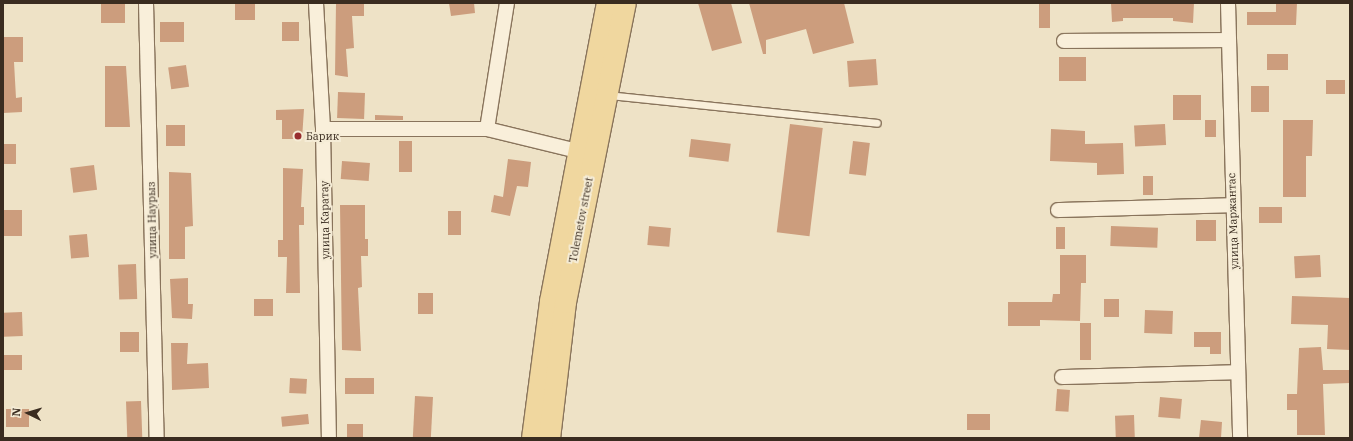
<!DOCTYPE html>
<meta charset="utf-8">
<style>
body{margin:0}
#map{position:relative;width:1353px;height:441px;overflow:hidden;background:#eee2c6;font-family:"IBM Plex Serif",serif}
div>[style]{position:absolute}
.building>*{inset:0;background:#cc9d7d;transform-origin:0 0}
.roads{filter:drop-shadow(1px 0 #89745c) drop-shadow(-1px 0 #89745c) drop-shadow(0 1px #89745c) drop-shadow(0 -1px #89745c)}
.lane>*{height:7px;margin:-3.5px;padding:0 3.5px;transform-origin:3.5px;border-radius:3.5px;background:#f9efda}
.street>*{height:14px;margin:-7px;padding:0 7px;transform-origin:7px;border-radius:7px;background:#f9efda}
.primary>*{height:21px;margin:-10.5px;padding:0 10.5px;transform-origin:10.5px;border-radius:10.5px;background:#f0d79f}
.dots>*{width:11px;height:11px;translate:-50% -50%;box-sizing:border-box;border:2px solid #f5ecd6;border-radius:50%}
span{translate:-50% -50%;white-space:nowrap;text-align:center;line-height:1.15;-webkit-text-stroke:4px #f5ecd6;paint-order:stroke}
.poi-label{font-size:11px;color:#3a2c20}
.left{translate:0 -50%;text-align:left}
.street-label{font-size:11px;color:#3a2c20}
.frame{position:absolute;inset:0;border:4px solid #3a2c20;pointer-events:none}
.north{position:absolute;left:8px;top:393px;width:40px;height:40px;-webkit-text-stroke:3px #f5ecd6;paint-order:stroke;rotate:275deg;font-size:11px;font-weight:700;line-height:16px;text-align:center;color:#3a2c20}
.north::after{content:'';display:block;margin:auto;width:14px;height:18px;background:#3a2c20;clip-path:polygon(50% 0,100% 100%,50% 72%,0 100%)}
</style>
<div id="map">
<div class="building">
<i style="left:101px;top:3px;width:24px;height:20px"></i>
<i style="left:235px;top:3px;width:20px;height:17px"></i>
<i style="clip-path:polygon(336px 3px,364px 3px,364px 16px,352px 16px,354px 48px,346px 49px,348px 77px,335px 75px)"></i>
<i style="clip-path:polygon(449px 3px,474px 3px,475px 13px,451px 16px)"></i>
<i style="clip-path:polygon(698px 3px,731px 3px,742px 43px,712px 51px)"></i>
<i style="clip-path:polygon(749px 3px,844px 3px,854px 43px,813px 54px,806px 29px,766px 40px,766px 54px,763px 54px)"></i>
<i style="left:1039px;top:3px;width:11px;height:25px"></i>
<i style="clip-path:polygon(1111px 3px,1194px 3px,1193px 23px,1173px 21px,1173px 18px,1123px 18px,1123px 21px,1112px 22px)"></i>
<i style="clip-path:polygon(1276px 3px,1297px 3px,1296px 25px,1247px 25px,1247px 12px,1276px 12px)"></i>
<i style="left:184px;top:22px;width:20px;height:24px;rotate:90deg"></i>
<i style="left:282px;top:22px;width:17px;height:19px"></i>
<i style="clip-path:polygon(3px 37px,23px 37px,23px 62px,14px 62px,16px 98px,22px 97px,22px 112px,3px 113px)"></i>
<i style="left:1267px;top:54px;width:21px;height:16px"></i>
<i style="left:1059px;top:57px;width:27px;height:24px"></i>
<i style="left:876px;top:59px;width:26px;height:29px;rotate:86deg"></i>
<i style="left:186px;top:65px;width:22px;height:18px;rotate:82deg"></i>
<i style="clip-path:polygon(105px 66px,126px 66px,130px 127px,105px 127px)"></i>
<i style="left:1326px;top:80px;width:19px;height:14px"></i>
<i style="left:1251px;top:86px;width:18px;height:26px"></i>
<i style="left:338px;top:92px;width:27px;height:26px;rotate:2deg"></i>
<i style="left:1173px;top:95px;width:28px;height:25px"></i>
<i style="clip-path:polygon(304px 109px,302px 139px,282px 139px,282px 120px,276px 120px,276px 110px)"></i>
<i style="clip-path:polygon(375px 115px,403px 116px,403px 120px,375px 120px)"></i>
<i style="left:1205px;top:120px;width:11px;height:17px"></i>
<i style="clip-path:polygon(1283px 120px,1313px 120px,1312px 156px,1306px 156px,1306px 197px,1283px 197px)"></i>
<i style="left:790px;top:124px;width:33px;height:109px;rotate:7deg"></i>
<i style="left:1165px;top:124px;width:21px;height:31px;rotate:87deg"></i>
<i style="left:166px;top:125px;width:19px;height:21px"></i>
<i style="clip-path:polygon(1051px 129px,1085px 131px,1085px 144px,1123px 143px,1124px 174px,1097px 175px,1097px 163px,1050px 161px)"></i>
<i style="left:691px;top:139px;width:40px;height:18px;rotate:7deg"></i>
<i style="left:399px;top:141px;width:13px;height:31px"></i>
<i style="left:853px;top:141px;width:17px;height:33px;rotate:7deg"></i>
<i style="left:3px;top:144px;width:13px;height:20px"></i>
<i style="clip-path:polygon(508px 159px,531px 162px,528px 187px,517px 186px,510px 216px,491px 212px,494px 195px,503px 197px)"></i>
<i style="left:342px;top:161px;width:28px;height:18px;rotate:4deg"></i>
<i style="left:94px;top:165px;width:25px;height:24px;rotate:83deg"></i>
<i style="clip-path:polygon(283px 168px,303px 169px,301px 207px,304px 207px,304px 225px,299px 225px,300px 293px,286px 293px,287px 257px,278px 257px,278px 240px,283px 240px)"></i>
<i style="clip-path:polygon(169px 172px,191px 173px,193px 226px,185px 227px,185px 259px,169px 259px)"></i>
<i style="left:1143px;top:176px;width:10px;height:19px"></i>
<i style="clip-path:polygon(340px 205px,365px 205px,365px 239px,368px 239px,368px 256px,361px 256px,362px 287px,358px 288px,361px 351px,342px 350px)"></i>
<i style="left:1259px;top:207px;width:23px;height:16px"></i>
<i style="left:3px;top:210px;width:19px;height:26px"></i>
<i style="left:448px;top:211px;width:13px;height:24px"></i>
<i style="left:1196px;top:220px;width:20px;height:21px"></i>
<i style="left:649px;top:226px;width:22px;height:19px;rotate:5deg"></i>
<i style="left:1111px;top:226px;width:47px;height:20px;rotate:2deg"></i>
<i style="left:1056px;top:227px;width:9px;height:22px"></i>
<i style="left:87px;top:234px;width:23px;height:18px;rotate:85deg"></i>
<i style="clip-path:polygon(1060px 255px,1086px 255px,1086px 283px,1081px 283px,1080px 321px,1040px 320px,1040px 326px,1008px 326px,1008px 302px,1052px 302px,1053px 294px,1060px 294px)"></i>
<i style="left:1320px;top:255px;width:22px;height:26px;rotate:87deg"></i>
<i style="left:136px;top:264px;width:35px;height:18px;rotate:88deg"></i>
<i style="clip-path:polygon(188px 278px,188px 304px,193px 304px,192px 319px,172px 318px,170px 279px)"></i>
<i style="left:418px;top:293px;width:15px;height:21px"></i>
<i style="clip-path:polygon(1292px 296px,1350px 298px,1350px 350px,1327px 349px,1328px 325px,1291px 324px)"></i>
<i style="left:254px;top:299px;width:19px;height:17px"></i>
<i style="left:1104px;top:299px;width:15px;height:18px"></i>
<i style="left:1145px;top:310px;width:28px;height:23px;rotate:2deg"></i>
<i style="left:22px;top:312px;width:24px;height:19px;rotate:88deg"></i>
<i style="left:1080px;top:323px;width:11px;height:37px"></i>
<i style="left:120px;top:332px;width:19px;height:20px"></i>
<i style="clip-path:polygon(1194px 332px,1221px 332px,1221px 354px,1210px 354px,1210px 347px,1194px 347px)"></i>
<i style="clip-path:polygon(171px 343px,188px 343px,187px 364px,208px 363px,209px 388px,172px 390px)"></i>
<i style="clip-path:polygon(1321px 347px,1323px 370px,1350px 370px,1350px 383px,1323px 384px,1325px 435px,1297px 435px,1297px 410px,1287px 410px,1287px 394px,1297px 394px,1299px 348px)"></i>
<i style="left:3px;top:355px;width:19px;height:15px"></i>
<i style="left:290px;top:378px;width:17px;height:15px;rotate:3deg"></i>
<i style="left:345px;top:378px;width:29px;height:16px"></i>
<i style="left:1057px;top:389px;width:13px;height:22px;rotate:4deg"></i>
<i style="left:415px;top:396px;width:18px;height:42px;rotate:3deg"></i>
<i style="left:1160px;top:397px;width:22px;height:20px;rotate:5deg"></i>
<i style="left:141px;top:401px;width:37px;height:15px;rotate:88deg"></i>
<i style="left:6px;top:409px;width:23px;height:18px"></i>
<i style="left:308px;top:414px;width:10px;height:27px;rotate:84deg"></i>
<i style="left:967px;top:414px;width:23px;height:16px"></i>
<i style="left:1134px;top:415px;width:23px;height:19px;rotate:88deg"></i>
<i style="clip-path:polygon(1201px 420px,1222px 422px,1221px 438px,1199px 438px)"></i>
<i style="left:363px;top:424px;width:14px;height:16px;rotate:90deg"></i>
</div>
<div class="roads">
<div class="lane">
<i style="left:608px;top:95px;width:270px;rotate:5.9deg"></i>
</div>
<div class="street">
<i style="left:146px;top:3px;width:435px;rotate:88.6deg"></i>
<i style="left:316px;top:3px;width:126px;rotate:86.8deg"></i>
<i style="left:323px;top:129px;width:309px;rotate:88.9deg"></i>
<i style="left:1228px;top:3px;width:435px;rotate:88.4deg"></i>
<i style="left:1064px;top:41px;width:165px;rotate:-0.3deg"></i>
<i style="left:323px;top:129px;width:164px"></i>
<i style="left:487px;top:129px;width:93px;rotate:13.7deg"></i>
<i style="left:487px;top:129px;width:128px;rotate:-81deg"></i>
<i style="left:1058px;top:210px;width:174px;rotate:-1.6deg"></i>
<i style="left:1062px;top:377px;width:175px;rotate:-1.6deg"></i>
</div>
<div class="primary">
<i style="left:532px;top:438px;width:138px;rotate:-82.5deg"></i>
<i style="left:550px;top:301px;width:303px;rotate:-79.2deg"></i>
<i style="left:549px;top:438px;width:137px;rotate:-83.3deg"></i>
<i style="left:565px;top:302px;width:305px;rotate:-78.7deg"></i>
</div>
</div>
<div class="dots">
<i style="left:298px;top:136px;background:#982d2e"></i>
</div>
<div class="poi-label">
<span class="left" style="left:306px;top:136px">Барик</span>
</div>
<div class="street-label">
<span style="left:152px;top:220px;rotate:-91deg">улица Наурыз</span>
<span style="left:325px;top:220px;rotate:-91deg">улица Каратау</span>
<span style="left:581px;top:220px;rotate:-79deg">Tolemetov street</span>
<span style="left:1233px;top:221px;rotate:-92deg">улица Маржантас</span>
</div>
<div class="frame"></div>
<div class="north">N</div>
</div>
